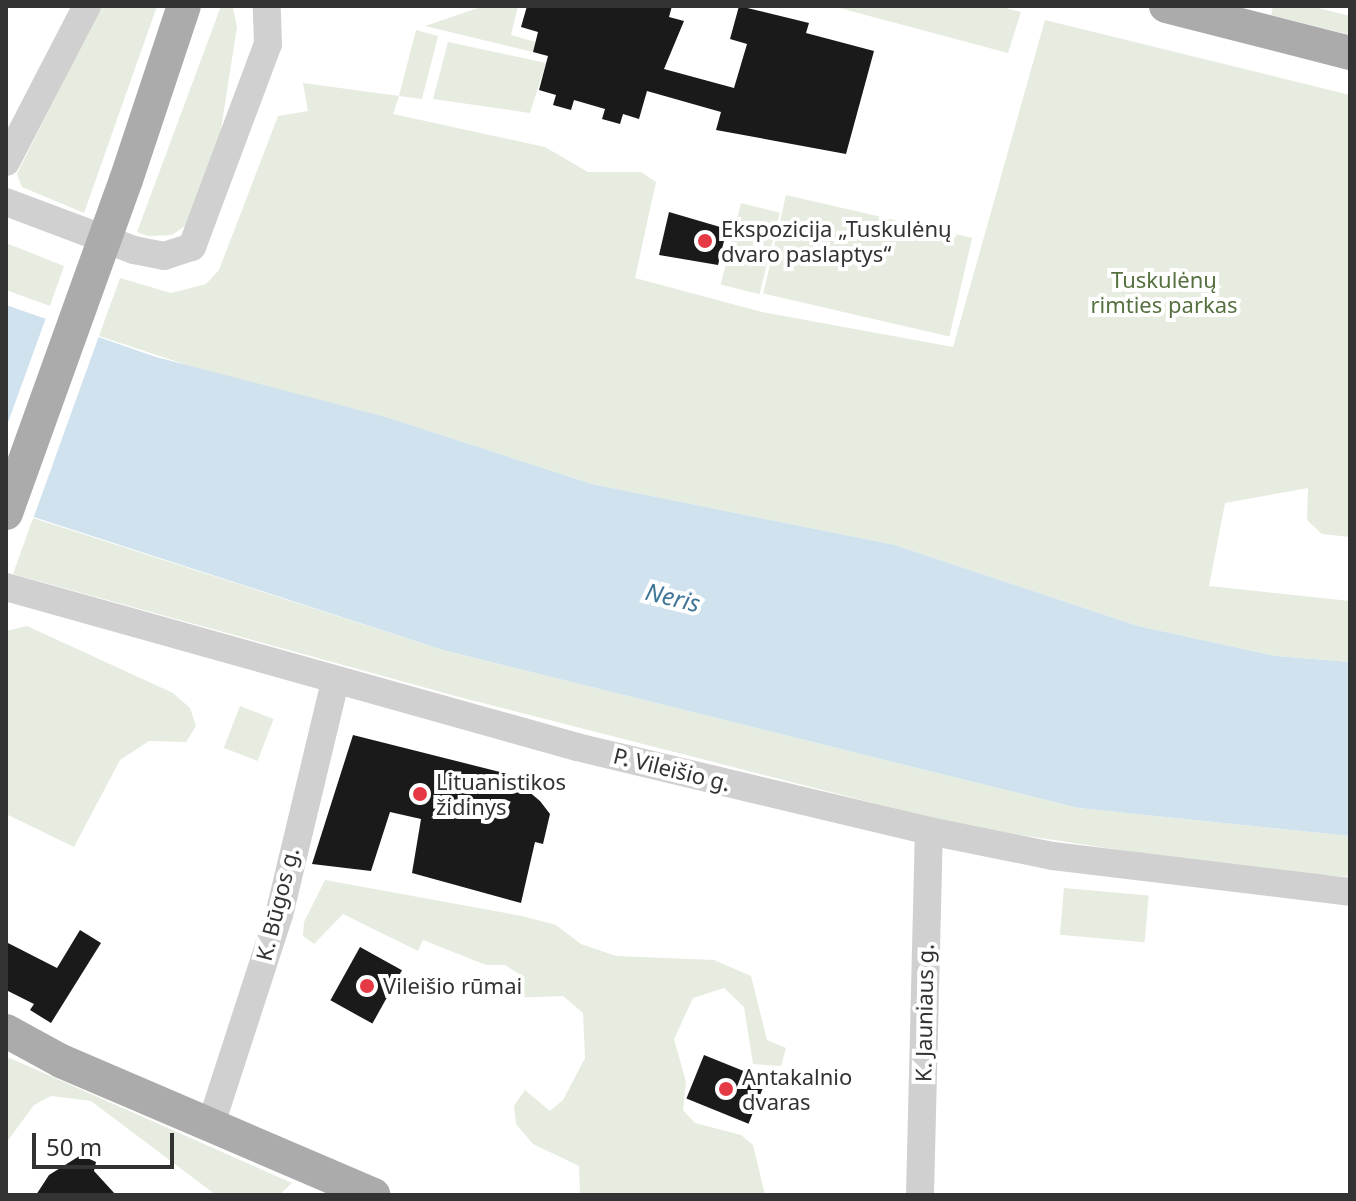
<!DOCTYPE html>
<meta charset="utf-8">
<style>
body{margin:0}
#map{position:relative;width:1356px;height:1201px;overflow:hidden;background:#fff;font-family:"Noto Sans",sans-serif}
div>[style]{position:absolute}
.green>*{inset:0;background:#e6ecdf;transform-origin:0 0}
.water>*{inset:0;background:#cfe2ee}
.pier>*{inset:0;background:#fff}
.building>*{inset:0;background:#1a1a1a;transform-origin:0 0}
.minor>*{height:28px;margin:-14px;padding:0 14px;transform-origin:14px;border-radius:14px;background:#d0d0d0}
.major>*{height:34px;margin:-17px;padding:0 17px;transform-origin:17px;border-radius:17px;background:#ababab}
.major-bridge>*{height:34px;margin:-17px;padding:0 17px;transform-origin:17px;border-radius:17px;background:#ababab}
.dots>*{width:22px;height:22px;translate:-50% -50%;box-sizing:border-box;border:4px solid #fff;border-radius:50%}
span{translate:-50% -50%;white-space:nowrap;text-align:center;line-height:1.15;-webkit-text-stroke:8px #fff;paint-order:stroke}
.poi-label{font-size:22px;color:#333}
.left{translate:0 -50%;text-align:left}
.park-label{font-size:22px;color:#56703f}
.street-label{font-size:22px;color:#333}
.water-label{font-size:24px;color:#3f7597;font-style:italic}
.frame{position:absolute;inset:0;border:8px solid #333;pointer-events:none}
.scale{position:absolute;left:32px;top:1133px;width:142px;height:36px;box-sizing:border-box;border:4px solid #333;border-top:0;padding-left:10px;font-size:24px;line-height:28px;white-space:nowrap;color:#333;-webkit-text-stroke:6px #fff;paint-order:stroke}
</style>
<div id="map">
<div class="green">
<i style="clip-path:polygon(101px 6px,157px 6px,84px 213px,22px 187px,17px 174px)"></i>
<i style="clip-path:polygon(221px 6px,233px 8px,237px 27px,219px 142px,188px 224px,172px 235px,148px 236px,137px 232px)"></i>
<i style="clip-path:polygon(484px 6px,518px 6px,511px 35px,535px 42px,533px 52px,425px 26px)"></i>
<i style="clip-path:polygon(832px 6px,998px 6px,1021px 12px,1008px 53px)"></i>
<i style="clip-path:polygon(1273px 6px,1310px 6px,1350px 16px,1350px 35px,1271px 15px)"></i>
<i style="clip-path:polygon(1045px 20px,1350px 95px,1350px 537px,1322px 534px,1307px 520px,1308px 488px,1225px 503px,1209px 586px,1350px 601px,1350px 662px,1276px 656px,1138px 626px,895px 545px,592px 484px,386px 417px,214px 374px,99px 336px,120px 278px,171px 293px,206px 284px,219px 270px,278px 116px,308px 111px,303px 83px,399px 96px,416px 30px,438px 36px,422px 99px,399px 96px,393px 114px,545px 147px,588px 172px,641px 172px,656px 182px,635px 278px,762px 312px,953px 347px)"></i>
<i style="clip-path:polygon(448px 42px,546px 63px,530px 113px,433px 99px)"></i>
<i style="left:786px;top:195px;width:191px;height:101px;rotate:13deg"></i>
<i style="left:741px;top:203px;width:40px;height:84px;rotate:14deg"></i>
<i style="clip-path:polygon(6px 243px,64px 266px,50px 306px,6px 290px)"></i>
<i style="clip-path:polygon(33px 518px,443px 650px,1078px 808px,1350px 836px,1350px 877px,1239px 868px,968px 827px,463px 698px,13px 574px)"></i>
<i style="clip-path:polygon(27px 626px,173px 693px,190px 708px,196px 726px,186px 742px,149px 741px,120px 760px,74px 847px,6px 814px,6px 631px)"></i>
<i style="left:240px;top:706px;width:36px;height:45px;rotate:21deg"></i>
<i style="clip-path:polygon(325px 880px,522px 916px,556px 925px,581px 944px,616px 956px,714px 960px,751px 976px,767px 1040px,786px 1048px,781px 1066px,753px 1064px,744px 1007px,724px 988px,693px 998px,674px 1039px,686px 1082px,683px 1110px,695px 1123px,741px 1135px,753px 1145px,765px 1195px,580px 1195px,579px 1166px,533px 1144px,516px 1124px,514px 1106px,525px 1090px,550px 1111px,563px 1100px,585px 1058px,583px 1013px,563px 996px,510px 998px,521px 975px,505px 965px,486px 965px,423px 940px,418px 951px,343px 914px,314px 944px,303px 936px,304px 922px)"></i>
<i style="left:1064px;top:888px;width:85px;height:47px;rotate:5deg"></i>
<i style="clip-path:polygon(6px 1057px,12px 1059px,292px 1183px,279px 1195px,216px 1195px,91px 1101px,51px 1096px,34px 1105px,6px 1143px)"></i>
</div>
<div class="water">
<i style="clip-path:polygon(6px 305px,156px 357px,386px 417px,592px 484px,895px 545px,1138px 626px,1276px 656px,1350px 662px,1350px 836px,1078px 808px,443px 650px,6px 508px)"></i>
</div>
<div class="pier">
<i style="clip-path:polygon(47px 315px,100px 333px,32px 522px,6px 513px,6px 428px)"></i>
</div>
<div class="building">
<i style="clip-path:polygon(527px 6px,672px 6px,669px 17px,684px 21px,664px 69px,734px 88px,747px 44px,730px 39px,739px 6px,809px 23px,806px 33px,874px 51px,846px 154px,716px 130px,721px 112px,647px 91px,639px 119px,623px 114px,620px 124px,602px 119px,605px 109px,574px 100px,571px 110px,553px 105px,556px 95px,539px 90px,548px 56px,533px 52px,538px 32px,521px 27px)"></i>
<i style="clip-path:polygon(669px 212px,727px 229px,718px 265px,659px 255px)"></i>
<i style="clip-path:polygon(353px 735px,508px 774px,540px 801px,550px 814px,543px 844px,535px 842px,521px 903px,412px 873px,421px 819px,390px 812px,371px 871px,312px 864px)"></i>
<i style="clip-path:polygon(80px 930px,101px 943px,51px 1023px,30px 1010px,34px 1004px,6px 990px,6px 942px,57px 968px)"></i>
<i style="left:360px;top:947px;width:48px;height:61px;rotate:29deg"></i>
<i style="left:704px;top:1055px;width:67px;height:47px;rotate:22deg"></i>
<i style="clip-path:polygon(81px 1155px,96px 1162px,94px 1171px,116px 1195px,36px 1195px,49px 1175px)"></i>
</div>
<div class="minor">
<i style="left:6px;top:162px;width:176px;rotate:-62.6deg"></i>
<i style="left:6px;top:202px;width:137px;rotate:20.6deg"></i>
<i style="left:134px;top:250px;width:31px;rotate:11deg"></i>
<i style="left:164px;top:256px;width:29px;rotate:-18deg"></i>
<i style="left:192px;top:247px;width:217px;rotate:-69.5deg"></i>
<i style="left:268px;top:44px;width:38px;rotate:-92deg"></i>
<i style="left:6px;top:587px;width:593px;rotate:15.65deg"></i>
<i style="left:577px;top:747px;width:362px;rotate:13.4deg"></i>
<i style="left:929px;top:831px;width:126px;rotate:11.4deg"></i>
<i style="left:1053px;top:856px;width:299px;rotate:6.9deg"></i>
<i style="left:211px;top:1124px;width:220px;rotate:-72deg"></i>
<i style="left:279px;top:915px;width:241px;rotate:-76.5deg"></i>
<i style="left:920px;top:1195px;width:364px;rotate:-88.6deg"></i>
</div>
<div class="major">
<i style="left:1166px;top:6px;width:190px;rotate:14.3deg"></i>
<i style="left:126px;top:180px;width:183px;rotate:-71.6deg"></i>
<i style="left:6px;top:1031px;width:63px;rotate:28.6deg"></i>
<i style="left:61px;top:1061px;width:340px;rotate:23.2deg"></i>
</div>
<div class="major-bridge">
<i style="left:6px;top:513px;width:354px;rotate:-70.2deg"></i>
</div>
<div class="dots">
<i style="left:705px;top:241px;background:#e63946"></i>
<i style="left:420px;top:794px;background:#e63946"></i>
<i style="left:367px;top:986px;background:#e63946"></i>
<i style="left:726px;top:1089px;background:#e63946"></i>
</div>
<div class="poi-label">
<span class="left" style="left:721px;top:241px">Ekspozicija „Tuskulėnų<br>dvaro paslaptys“</span>
<span class="left" style="left:436px;top:794px">Lituanistikos<br>židinys</span>
<span class="left" style="left:383px;top:986px">Vileišio rūmai</span>
<span class="left" style="left:742px;top:1089px">Antakalnio<br>dvaras</span>
</div>
<div class="park-label">
<span style="left:1164px;top:292px">Tuskulėnų<br>rimties parkas</span>
</div>
<div class="street-label">
<span style="left:672px;top:769px;rotate:14deg">P. Vileišio g.</span>
<span style="left:277px;top:904px;rotate:-76deg">K. Būgos g.</span>
<span style="left:924px;top:1013px;rotate:-89deg">K. Jauniaus g.</span>
</div>
<div class="water-label">
<span style="left:673px;top:597px;rotate:14deg">Neris</span>
</div>
<div class="frame"></div>
<div class="scale">50 m</div>
</div>
